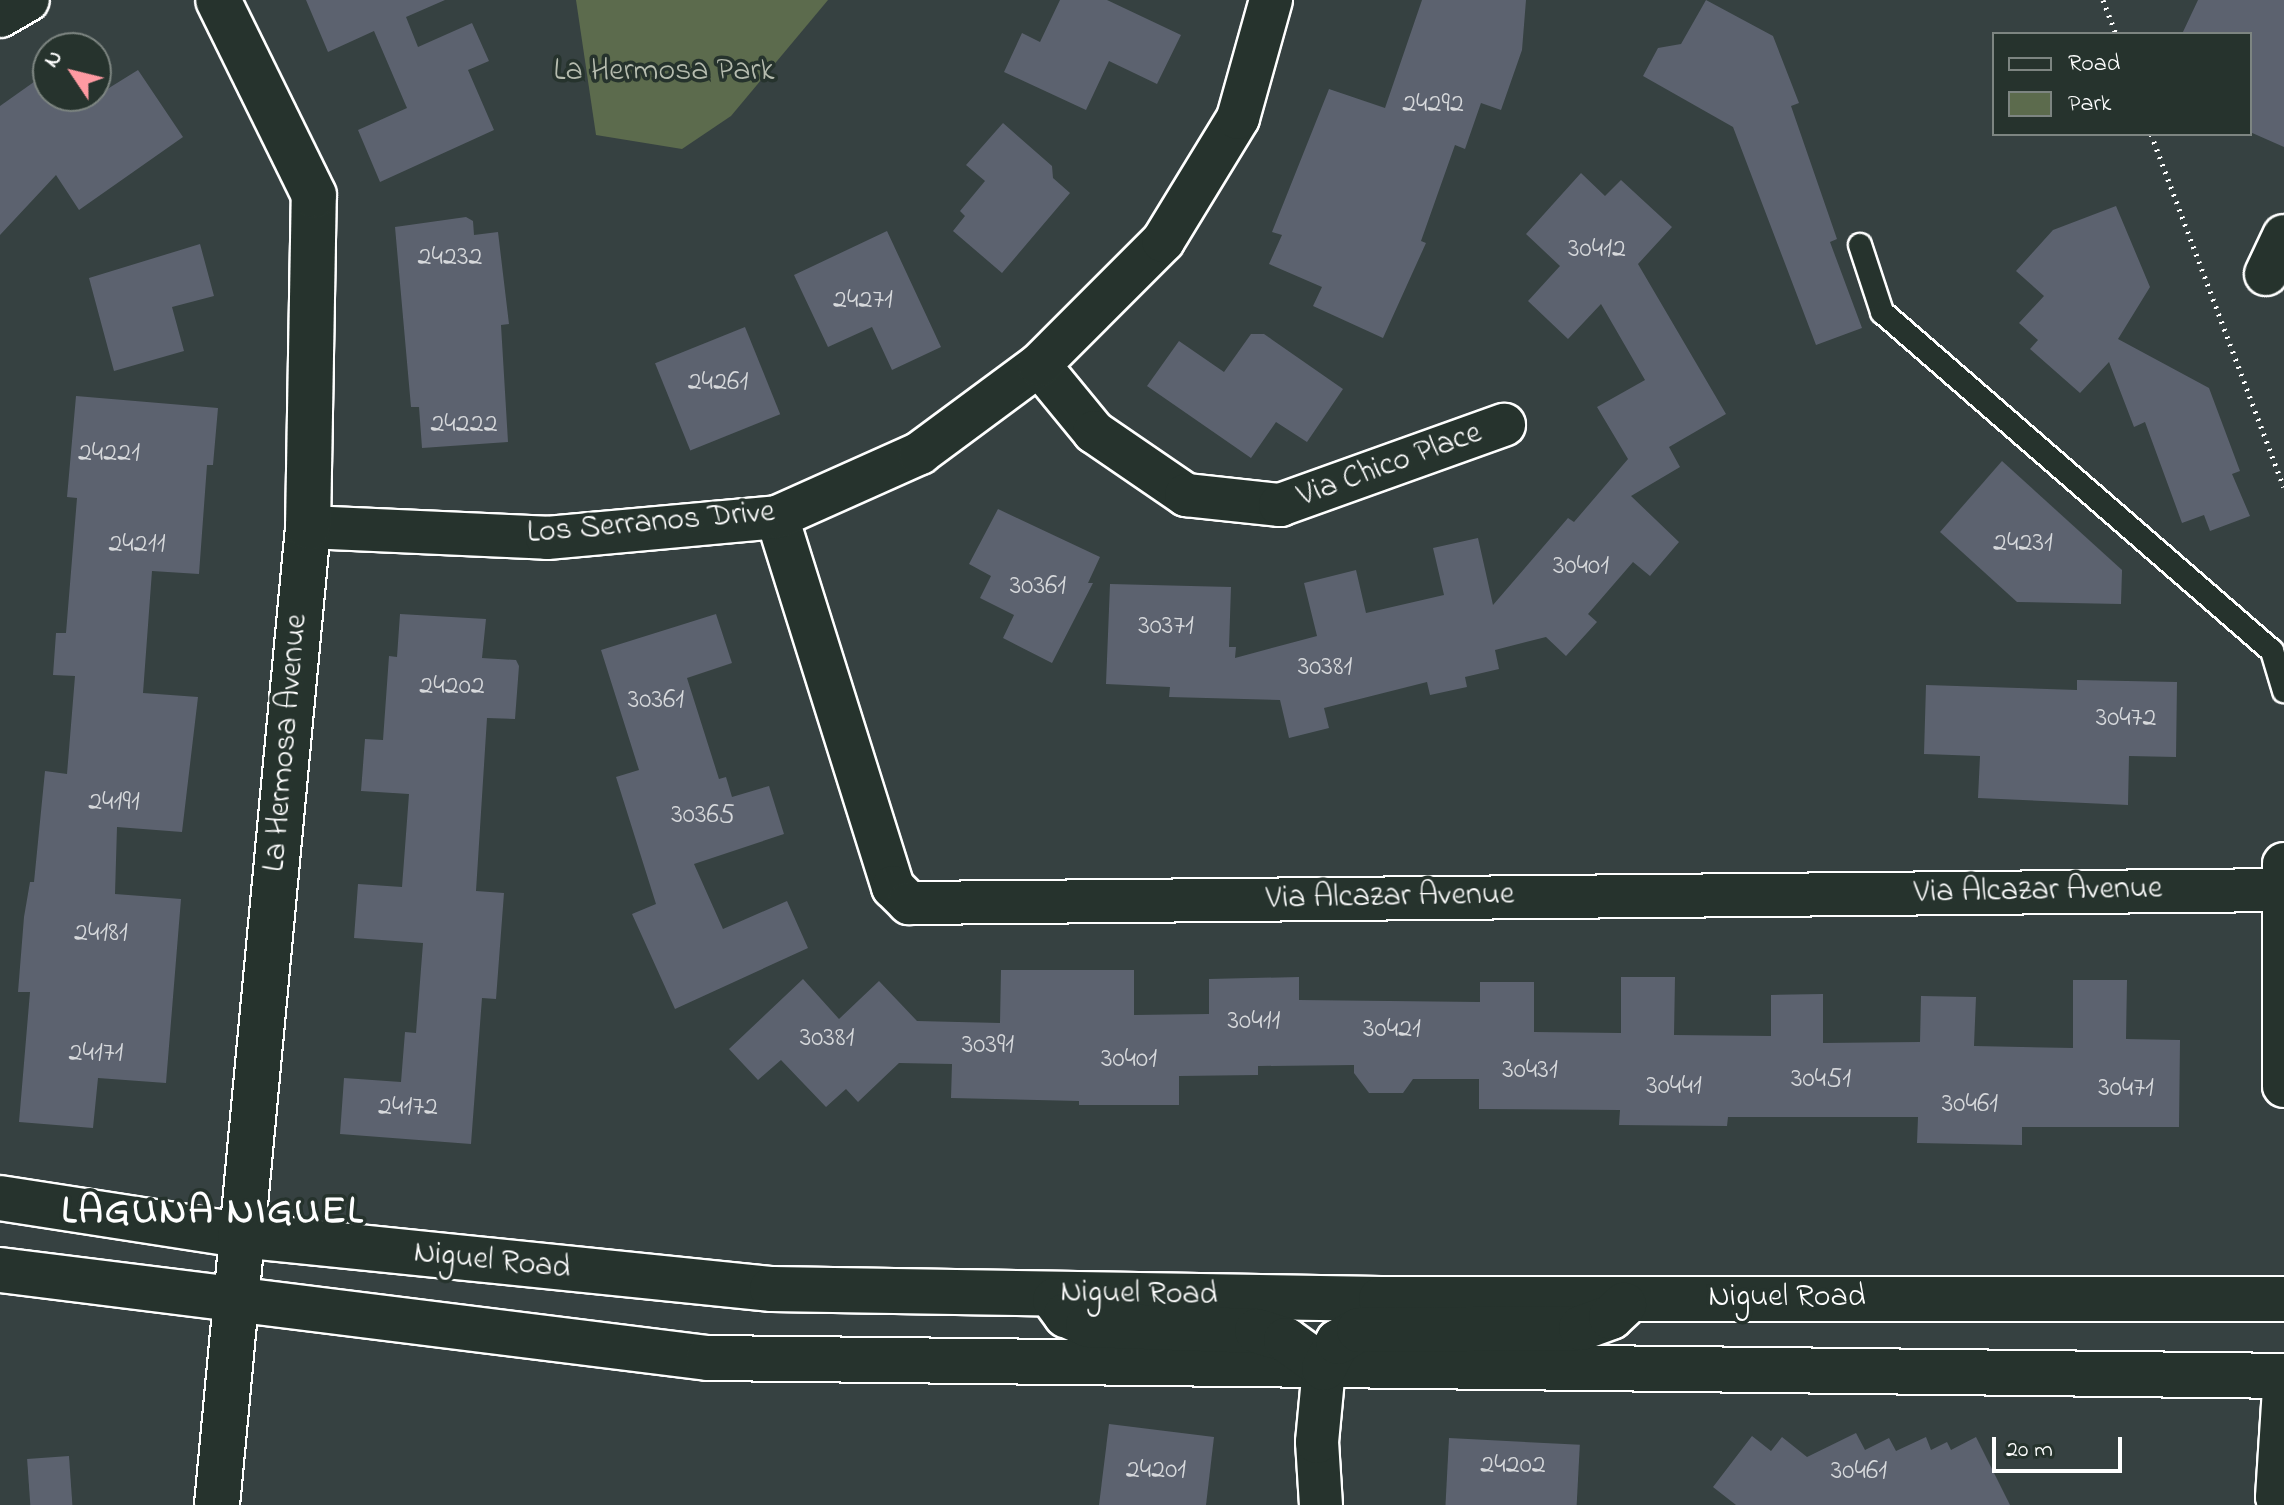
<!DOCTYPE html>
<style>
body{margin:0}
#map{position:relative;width:2284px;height:1505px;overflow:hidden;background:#364141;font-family:"Indie Flower",sans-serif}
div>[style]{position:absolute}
.green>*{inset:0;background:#5c6b4d}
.building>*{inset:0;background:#5c626f;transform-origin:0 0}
.path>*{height:5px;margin-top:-2.5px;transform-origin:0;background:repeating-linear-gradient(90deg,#fff 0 2px,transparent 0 8px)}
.roads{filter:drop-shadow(2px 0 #fff) drop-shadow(-2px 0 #fff) drop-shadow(0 2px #fff) drop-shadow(0 -2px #fff)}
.lane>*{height:22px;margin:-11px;padding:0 11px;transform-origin:11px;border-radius:11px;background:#26332d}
.street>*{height:42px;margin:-21px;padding:0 21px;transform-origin:21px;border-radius:21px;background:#26332d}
.secondary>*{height:44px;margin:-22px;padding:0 22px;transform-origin:22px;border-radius:22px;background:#26332d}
span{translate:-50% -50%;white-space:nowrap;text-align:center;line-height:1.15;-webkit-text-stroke:7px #26332d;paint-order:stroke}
.number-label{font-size:28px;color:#d6d8db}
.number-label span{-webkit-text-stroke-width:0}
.park-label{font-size:32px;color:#b6bcaf}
.street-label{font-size:32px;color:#fff}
.district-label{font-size:40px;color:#fff;font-weight:700;letter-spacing:2px}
.legend{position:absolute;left:1992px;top:32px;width:260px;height:104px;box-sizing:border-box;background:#26332d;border:2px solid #7d8581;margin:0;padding:10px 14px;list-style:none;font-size:24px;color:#fff}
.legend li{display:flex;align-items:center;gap:16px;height:40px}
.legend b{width:40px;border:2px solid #7d8581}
.north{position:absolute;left:32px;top:32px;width:80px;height:80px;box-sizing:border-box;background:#26332d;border:2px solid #7d8581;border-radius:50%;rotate:305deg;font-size:22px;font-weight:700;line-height:32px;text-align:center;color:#fff}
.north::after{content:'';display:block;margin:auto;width:28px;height:36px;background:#ff9aa2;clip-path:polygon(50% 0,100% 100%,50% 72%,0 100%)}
.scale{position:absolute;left:1992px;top:1437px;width:130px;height:36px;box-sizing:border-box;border:4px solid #fff;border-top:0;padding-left:10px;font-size:24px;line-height:28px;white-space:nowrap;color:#fff;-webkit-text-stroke:6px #26332d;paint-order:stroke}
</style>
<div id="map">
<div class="green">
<i style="clip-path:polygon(576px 0,828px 0,731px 116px,682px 149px,596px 135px)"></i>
</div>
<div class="building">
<i style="clip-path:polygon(306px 0,445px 0,406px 17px,418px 47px,472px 23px,489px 61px,468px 70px,494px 130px,380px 182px,358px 130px,407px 108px,374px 31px,328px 52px)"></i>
<i style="clip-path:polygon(1060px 0,1107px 0,1181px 35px,1157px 84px,1109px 61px,1086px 110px,1004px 72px,1022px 33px,1040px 42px)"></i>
<i style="clip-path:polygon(1422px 0,1526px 0,1522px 50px,1501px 110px,1481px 103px,1465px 149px,1455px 145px,1421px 241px,1426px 243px,1383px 338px,1313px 306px,1322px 287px,1269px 264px,1282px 235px,1272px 232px,1329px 89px,1385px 108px)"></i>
<i style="clip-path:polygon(1706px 0,1773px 36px,1799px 103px,1791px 106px,1837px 239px,1830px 242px,1862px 328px,1816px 345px,1733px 127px,1643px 76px,1658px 48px,1681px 44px)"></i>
<i style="clip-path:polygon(2198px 0,2284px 0,2284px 147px,2250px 132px,2250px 34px,2182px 34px)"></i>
<i style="clip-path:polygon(138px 70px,183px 137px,79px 210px,56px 175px,0 235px,0 106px,48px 72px,48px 96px,96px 96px)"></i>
<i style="clip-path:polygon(1003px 123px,1052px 166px,1053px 178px,1070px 193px,1002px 273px,953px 231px,965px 216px,960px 211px,985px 181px,966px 165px)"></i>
<i style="clip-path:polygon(1581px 173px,1605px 196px,1621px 180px,1672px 227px,1638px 264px,1726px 414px,1669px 447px,1680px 467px,1631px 496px,1679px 542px,1650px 576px,1633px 562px,1588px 614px,1597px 622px,1566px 656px,1546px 637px,1495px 650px,1499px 669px,1465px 677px,1467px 687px,1430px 695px,1427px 682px,1324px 708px,1329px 728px,1289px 738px,1280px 700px,1169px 697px,1170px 687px,1106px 684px,1110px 584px,1231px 587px,1229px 647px,1236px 647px,1235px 658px,1317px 636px,1304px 583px,1356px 570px,1366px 613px,1444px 595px,1433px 548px,1478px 538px,1493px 605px,1568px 518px,1574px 522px,1628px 459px,1597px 407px,1645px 380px,1601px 304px,1568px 339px,1528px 301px,1560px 266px,1526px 234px)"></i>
<i style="clip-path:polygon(2116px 206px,2150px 287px,2118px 339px,2209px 388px,2240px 471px,2232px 474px,2250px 516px,2210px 531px,2204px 515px,2182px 523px,2145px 422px,2134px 427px,2109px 362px,2080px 393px,2030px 349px,2038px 340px,2019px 323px,2044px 296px,2016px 271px,2053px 230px)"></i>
<i style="clip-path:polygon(466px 217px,473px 221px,474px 235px,498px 232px,509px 324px,501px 325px,508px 442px,422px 448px,419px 407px,411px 407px,395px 227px)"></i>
<i style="clip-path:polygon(887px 231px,941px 347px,892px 370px,872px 327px,828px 347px,794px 275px)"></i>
<i style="clip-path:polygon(200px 244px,214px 296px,172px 307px,184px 351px,114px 371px,89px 278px)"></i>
<i style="left:745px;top:327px;width:94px;height:97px;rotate:68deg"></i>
<i style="clip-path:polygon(1251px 334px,1264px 334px,1343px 389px,1307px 442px,1276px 422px,1251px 458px,1147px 386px,1179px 341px,1224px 372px)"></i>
<i style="clip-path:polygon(76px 396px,218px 408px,213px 465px,207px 465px,199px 574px,152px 571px,143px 693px,198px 697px,182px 832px,117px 827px,115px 894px,181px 899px,166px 1083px,98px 1078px,93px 1128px,19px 1122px,30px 992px,18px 992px,24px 917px,30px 882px,34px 882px,45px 771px,67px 774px,75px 676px,53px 675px,56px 633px,66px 633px,77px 498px,67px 497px)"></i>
<i style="clip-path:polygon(2002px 461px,2122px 570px,2121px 604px,2017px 602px,1940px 532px)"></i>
<i style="clip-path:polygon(998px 509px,1100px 557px,1088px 583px,1093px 583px,1052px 663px,1003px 638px,1014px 615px,980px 598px,991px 576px,969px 564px)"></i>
<i style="clip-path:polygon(400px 614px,486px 619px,482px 658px,516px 660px,519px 666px,515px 719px,487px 718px,476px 891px,504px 893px,496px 999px,482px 998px,471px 1144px,340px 1134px,344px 1078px,401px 1082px,405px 1032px,416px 1033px,423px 943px,354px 938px,358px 884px,402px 887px,409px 794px,361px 791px,365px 739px,383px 740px,389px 656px,397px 657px)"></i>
<i style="clip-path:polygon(716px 614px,732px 663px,687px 678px,719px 779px,726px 777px,732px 797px,769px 786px,784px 834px,694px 864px,723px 929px,787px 901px,808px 948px,675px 1009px,632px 914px,656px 904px,616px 777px,639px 770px,601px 650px)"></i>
<i style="clip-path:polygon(2077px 680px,2177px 682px,2176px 757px,2129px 756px,2128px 805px,1978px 798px,1980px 756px,1924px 754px,1926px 685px,2077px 690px)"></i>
<i style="clip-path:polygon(1001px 970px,1134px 970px,1134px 1015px,1209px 1014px,1209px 979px,1299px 977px,1299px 1000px,1480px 1002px,1480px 982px,1534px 982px,1534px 1032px,1621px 1033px,1621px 977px,1675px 977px,1674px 1035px,1771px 1036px,1771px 995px,1823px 994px,1823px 1043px,1920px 1042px,1921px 996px,1976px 997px,1974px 1046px,2073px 1048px,2073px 980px,2127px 980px,2126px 1039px,2180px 1040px,2179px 1127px,2022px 1127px,2022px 1145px,1917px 1143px,1918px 1117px,1728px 1117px,1727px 1126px,1619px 1125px,1620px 1110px,1479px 1109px,1479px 1079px,1413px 1079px,1403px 1093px,1369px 1093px,1354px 1073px,1354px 1065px,1258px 1066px,1258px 1075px,1179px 1076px,1179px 1105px,1079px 1105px,1079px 1101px,951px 1098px,952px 1064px,899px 1063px,858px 1102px,846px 1089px,826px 1107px,781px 1060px,758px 1080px,729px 1049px,803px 979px,839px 1019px,879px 981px,917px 1021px,1000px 1023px)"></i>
<i style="clip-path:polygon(1109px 1424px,1214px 1437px,1206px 1505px,1099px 1505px)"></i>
<i style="clip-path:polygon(1856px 1433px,1865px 1450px,1889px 1438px,1896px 1451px,1926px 1437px,1931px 1450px,1947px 1442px,1951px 1450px,1976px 1437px,2010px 1505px,1736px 1505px,1713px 1487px,1752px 1436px,1771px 1451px,1782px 1437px,1807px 1457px)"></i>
<i style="left:1449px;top:1438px;width:131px;height:67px;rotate:3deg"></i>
<i style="left:69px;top:1456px;width:49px;height:42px;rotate:86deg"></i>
</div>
<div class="path">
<i style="left:2103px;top:0;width:36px;rotate:69deg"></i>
<i style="left:2151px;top:134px;width:377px;rotate:69.4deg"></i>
</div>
<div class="roads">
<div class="lane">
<i style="left:1860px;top:245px;width:71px;rotate:71.8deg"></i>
<i style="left:1882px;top:312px;width:517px;rotate:41deg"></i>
<i style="left:2272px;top:651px;width:42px;rotate:73.3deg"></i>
</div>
<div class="street">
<i style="left:0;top:16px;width:32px;rotate:-30deg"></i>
<i style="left:2266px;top:274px;width:42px;rotate:-64.7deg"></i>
<i style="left:1039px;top:365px;width:87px;rotate:50.6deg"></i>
<i style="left:1094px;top:432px;width:112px;rotate:34.4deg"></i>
<i style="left:1186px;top:495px;width:95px;rotate:6.1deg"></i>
<i style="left:1280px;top:505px;width:238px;rotate:-19.7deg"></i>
<i style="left:777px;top:517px;width:388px;rotate:72.6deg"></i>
<i style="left:893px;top:887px;width:23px;rotate:45deg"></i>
<i style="left:909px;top:903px;width:1373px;rotate:-0.54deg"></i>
<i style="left:308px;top:527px;width:239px;rotate:2.6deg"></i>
<i style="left:547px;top:538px;width:231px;rotate:-5.2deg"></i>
<i style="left:777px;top:517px;width:157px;rotate:-24.1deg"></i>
<i style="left:920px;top:453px;width:148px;rotate:-36.5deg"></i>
<i style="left:1039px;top:365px;width:175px;rotate:-45deg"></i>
<i style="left:1163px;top:241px;width:144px;rotate:-58.6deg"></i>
<i style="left:1238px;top:118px;width:123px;rotate:-74.4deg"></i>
<i style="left:2284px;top:864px;width:222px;rotate:90deg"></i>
<i style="left:1321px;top:1505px;width:63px;rotate:-93.6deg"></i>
<i style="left:1317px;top:1442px;width:74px;rotate:-84.6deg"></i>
<i style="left:2282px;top:1505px;width:9px;rotate:-122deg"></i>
<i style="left:2277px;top:1497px;width:109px;rotate:-86.3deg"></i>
</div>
<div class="secondary">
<i style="left:0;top:1198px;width:243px;rotate:8.8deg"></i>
<i style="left:240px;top:1235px;width:535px;rotate:5.8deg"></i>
<i style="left:772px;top:1289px;width:609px;rotate:0.94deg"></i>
<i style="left:1381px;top:1299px;width:903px"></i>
<i style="left:0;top:1270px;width:713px;rotate:7.09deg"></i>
<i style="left:708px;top:1358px;width:1576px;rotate:0.65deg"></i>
<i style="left:1055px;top:1300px;width:19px;rotate:54deg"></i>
<i style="left:1066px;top:1315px;width:24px;rotate:24deg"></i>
<i style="left:1088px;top:1325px;width:169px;rotate:2deg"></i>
<i style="left:1257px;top:1331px;width:30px;rotate:17deg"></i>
<i style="left:1286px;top:1340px;width:44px;rotate:35.8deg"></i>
<i style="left:1324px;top:1368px;width:30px;rotate:-62deg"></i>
<i style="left:1338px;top:1342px;width:24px;rotate:-30deg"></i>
<i style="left:1359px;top:1330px;width:222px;rotate:-0.5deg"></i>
<i style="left:1581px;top:1328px;width:32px;rotate:-20deg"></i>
<i style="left:1611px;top:1317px;width:18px;rotate:-43deg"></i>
<i style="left:217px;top:1505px;width:982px;rotate:-84.68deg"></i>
<i style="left:308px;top:527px;width:332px;rotate:-89deg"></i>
<i style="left:314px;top:195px;width:217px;rotate:-116.2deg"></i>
</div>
</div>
<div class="number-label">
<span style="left:1433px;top:105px">24292</span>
<span style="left:1597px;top:250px">30412</span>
<span style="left:450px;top:258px">24232</span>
<span style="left:863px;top:301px">24271</span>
<span style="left:718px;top:383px">24261</span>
<span style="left:464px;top:425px">24222</span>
<span style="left:109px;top:454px">24221</span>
<span style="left:2023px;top:544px">24231</span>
<span style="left:137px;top:545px">24211</span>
<span style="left:1581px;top:567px">30401</span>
<span style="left:1038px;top:587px">30361</span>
<span style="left:1166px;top:627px">30371</span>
<span style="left:1325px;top:668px">30381</span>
<span style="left:452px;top:687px">24202</span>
<span style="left:656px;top:701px">30361</span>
<span style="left:2126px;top:719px">30472</span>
<span style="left:114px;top:803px">24191</span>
<span style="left:703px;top:816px">30365</span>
<span style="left:101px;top:934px">24181</span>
<span style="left:1254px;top:1022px">30411</span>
<span style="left:1392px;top:1030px">30421</span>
<span style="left:827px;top:1039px">30381</span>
<span style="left:988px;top:1046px">30391</span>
<span style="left:96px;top:1054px">24171</span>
<span style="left:1129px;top:1060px">30401</span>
<span style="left:1530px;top:1071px">30431</span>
<span style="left:1821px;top:1080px">30451</span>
<span style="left:1674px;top:1087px">30441</span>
<span style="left:2126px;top:1089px">30471</span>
<span style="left:1970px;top:1105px">30461</span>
<span style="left:408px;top:1108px">24172</span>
<span style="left:1513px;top:1466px">24202</span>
<span style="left:1156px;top:1471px">24201</span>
<span style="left:1859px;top:1472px">30461</span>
</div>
<div class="park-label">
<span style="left:664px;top:72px">La Hermosa Park</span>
</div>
<div class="street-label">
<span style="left:1390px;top:466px;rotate:-20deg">Via Chico Place</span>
<span style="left:651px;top:524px;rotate:-5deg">Los Serranos Drive</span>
<span style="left:287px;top:743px;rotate:-85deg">La Hermosa Avenue</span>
<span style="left:2038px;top:892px;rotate:-1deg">Via Alcazar Avenue</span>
<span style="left:1390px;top:898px;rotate:-1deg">Via Alcazar Avenue</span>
<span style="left:492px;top:1262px;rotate:6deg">Niguel Road</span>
<span style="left:1139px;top:1295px;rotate:1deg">Niguel Road</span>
<span style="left:1787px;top:1298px">Niguel Road</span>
</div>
<div class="district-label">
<span style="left:213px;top:1213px">LAGUNA NIGUEL</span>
</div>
<ul class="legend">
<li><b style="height:10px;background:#26332d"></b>Road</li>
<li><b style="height:22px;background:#5c6b4d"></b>Park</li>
</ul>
<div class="north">N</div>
<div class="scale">20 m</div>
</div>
